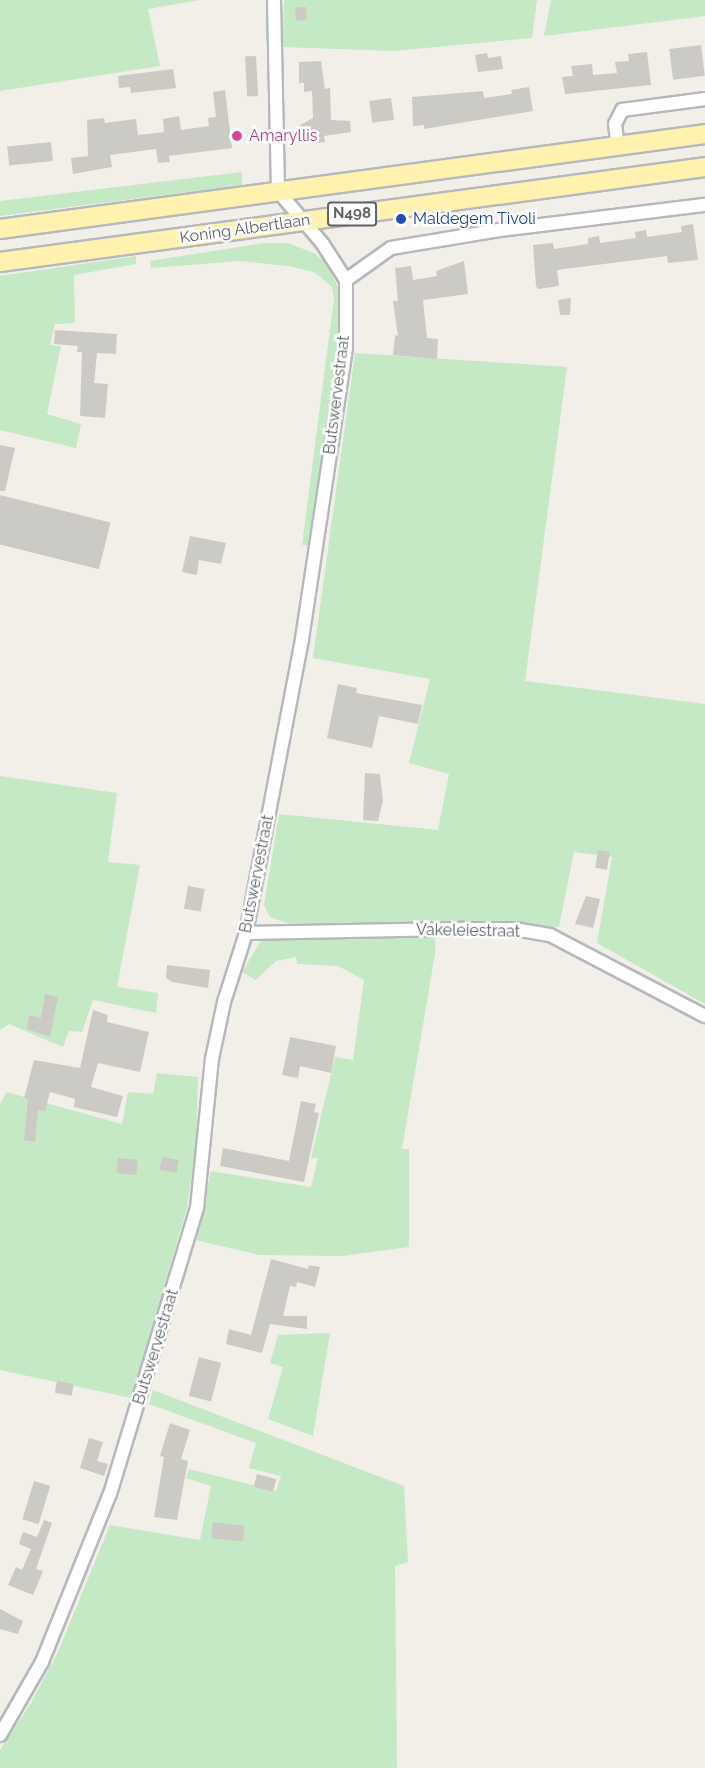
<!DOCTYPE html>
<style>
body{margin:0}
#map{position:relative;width:705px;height:1768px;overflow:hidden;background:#f1efe8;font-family:Raleway,sans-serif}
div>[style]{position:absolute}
.green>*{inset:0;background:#c5e8c5}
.building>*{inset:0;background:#cccac5;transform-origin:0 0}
.roads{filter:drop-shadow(2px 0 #b5b8bc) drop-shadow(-2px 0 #b5b8bc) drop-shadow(0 2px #b5b8bc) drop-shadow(0 -2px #b5b8bc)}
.minor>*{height:12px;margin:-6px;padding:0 6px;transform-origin:6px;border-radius:6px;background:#fff}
.primary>*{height:18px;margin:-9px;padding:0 9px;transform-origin:9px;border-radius:9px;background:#fff2af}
.dots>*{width:16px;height:16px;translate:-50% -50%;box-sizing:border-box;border:3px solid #fff;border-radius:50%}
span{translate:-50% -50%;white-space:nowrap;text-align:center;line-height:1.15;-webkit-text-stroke:5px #fff;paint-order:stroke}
.shield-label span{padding:2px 4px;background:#fff;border:2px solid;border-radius:4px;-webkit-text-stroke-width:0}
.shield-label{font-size:15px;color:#5f6368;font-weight:700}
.hotel-label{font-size:16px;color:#b23c85}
.left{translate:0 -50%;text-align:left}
.transit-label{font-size:16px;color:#164399}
.street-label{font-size:16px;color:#5f6368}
</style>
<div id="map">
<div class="green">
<i style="clip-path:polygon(0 0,200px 0,148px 9px,160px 66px,0 91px)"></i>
<i style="clip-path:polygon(284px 0,537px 0,532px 38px,394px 51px,283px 47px)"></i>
<i style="clip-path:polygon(551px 0,705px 0,705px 16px,544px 36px)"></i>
<i style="clip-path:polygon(242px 172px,242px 185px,0 216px,0 201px)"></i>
<i style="clip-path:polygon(264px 243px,288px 243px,314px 253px,326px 263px,339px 288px,339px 347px,309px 545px,302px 545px,334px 299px,332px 287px,314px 272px,288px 266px,239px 261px,151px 268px,150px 261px)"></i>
<i style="clip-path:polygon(136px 256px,136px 264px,74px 275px,75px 323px,55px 324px,50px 345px,61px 346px,47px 414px,81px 424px,76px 448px,0 430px,0 276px)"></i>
<i style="clip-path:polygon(355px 353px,567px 367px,525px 681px,705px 704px,705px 1004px,597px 943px,612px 857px,574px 852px,559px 927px,436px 923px,435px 954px,402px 1149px,409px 1149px,409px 1247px,342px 1256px,259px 1255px,196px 1240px,211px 1171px,311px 1187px,318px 1158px,311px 1158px,335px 1057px,353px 1060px,364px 980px,338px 966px,297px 964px,296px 957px,276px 961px,256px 980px,242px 972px,261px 941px,359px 938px,360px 923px,292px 925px,270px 917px,264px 905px,279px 814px,438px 830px,449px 774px,409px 763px,430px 679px,313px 658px)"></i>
<i style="clip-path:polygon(0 776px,117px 793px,108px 862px,140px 865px,117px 987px,158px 993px,156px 1013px,93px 1000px,82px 1032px,69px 1031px,63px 1047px,9px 1024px,0 1030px)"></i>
<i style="clip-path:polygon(157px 1073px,198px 1077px,196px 1144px,187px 1208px,131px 1398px,0 1370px,0 1105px,6px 1092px,122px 1124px,128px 1092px,153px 1094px)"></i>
<i style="clip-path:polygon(330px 1333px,313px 1436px,268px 1419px,283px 1367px,270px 1363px,278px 1335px)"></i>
<i style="clip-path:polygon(153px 1390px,404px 1486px,408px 1562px,395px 1566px,397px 1768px,0 1768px,0 1750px,31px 1703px,58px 1652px,110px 1525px,200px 1540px,211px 1486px,186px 1478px,189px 1469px,276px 1491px,281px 1476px,249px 1468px,256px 1443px,149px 1404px)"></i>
</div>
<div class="building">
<i style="left:306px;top:7px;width:13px;height:11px;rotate:86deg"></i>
<i style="left:701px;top:45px;width:31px;height:32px;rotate:83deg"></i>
<i style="clip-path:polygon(647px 52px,651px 85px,565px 94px,562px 77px,573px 76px,571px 66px,592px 64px,593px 75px,617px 73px,615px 62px,629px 61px,628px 54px)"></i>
<i style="clip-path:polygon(487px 53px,488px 58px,501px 56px,503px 69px,478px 72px,475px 55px)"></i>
<i style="left:256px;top:56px;width:40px;height:11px;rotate:87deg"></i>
<i style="clip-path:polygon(321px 61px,325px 89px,330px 88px,331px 120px,350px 121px,351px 132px,324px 136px,325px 142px,309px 144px,309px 138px,302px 139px,300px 125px,313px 118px,312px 91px,304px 92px,304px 83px,299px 83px,299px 62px)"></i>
<i style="clip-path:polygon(173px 69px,176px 88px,131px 93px,130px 87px,119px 88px,118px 76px)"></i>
<i style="clip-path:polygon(529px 87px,533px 111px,424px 129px,424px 125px,413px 126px,412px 97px,483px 91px,484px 98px,512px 94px,511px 90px)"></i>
<i style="clip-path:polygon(225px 90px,232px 148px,169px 156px,170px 162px,158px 163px,156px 149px,110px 155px,112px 167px,73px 174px,71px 158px,88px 156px,87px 120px,104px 118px,105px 123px,136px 119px,138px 135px,164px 132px,163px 119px,179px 116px,181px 130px,209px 126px,208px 118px,216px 117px,213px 92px)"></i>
<i style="left:391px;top:98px;width:22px;height:22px;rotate:82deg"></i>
<i style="left:51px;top:142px;width:19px;height:44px;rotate:84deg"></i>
<i style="clip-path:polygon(693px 224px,698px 260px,668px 263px,667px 256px,557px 270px,559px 286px,538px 289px,536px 286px,533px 245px,553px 243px,554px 249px,588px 244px,588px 238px,599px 236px,600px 243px,636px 238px,635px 232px,646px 230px,647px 237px,682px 232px,681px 226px)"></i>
<i style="clip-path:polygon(464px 261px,468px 294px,423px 300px,427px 338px,438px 339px,437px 359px,393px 355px,395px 335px,398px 336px,393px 301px,398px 301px,395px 268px,411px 266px,413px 280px,437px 276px,436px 271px)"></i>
<i style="clip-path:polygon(571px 298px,570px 315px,560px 315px,558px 300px)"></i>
<i style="clip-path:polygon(55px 330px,117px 334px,116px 354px,97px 353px,94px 383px,108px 384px,105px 418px,80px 416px,82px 352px,77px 352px,78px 346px,54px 344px)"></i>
<i style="clip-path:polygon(0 445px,15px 448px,5px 491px,0 491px)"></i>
<i style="left:0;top:495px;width:114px;height:48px;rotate:14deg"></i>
<i style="clip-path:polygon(190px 536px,226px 543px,221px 564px,199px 560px,197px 575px,182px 572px)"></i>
<i style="clip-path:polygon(338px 684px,357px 688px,356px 693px,422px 705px,418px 724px,379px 716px,372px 748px,327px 738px)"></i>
<i style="clip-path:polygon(365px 773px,380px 774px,383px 801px,378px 821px,363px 820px)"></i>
<i style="left:598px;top:850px;width:12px;height:18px;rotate:9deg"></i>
<i style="left:188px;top:886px;width:17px;height:23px;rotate:10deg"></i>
<i style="clip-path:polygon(586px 896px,600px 899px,593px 928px,575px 924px)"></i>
<i style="clip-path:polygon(167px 965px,210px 970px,208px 988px,172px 982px,166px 978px)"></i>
<i style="clip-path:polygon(45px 994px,58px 997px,50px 1037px,27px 1029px,29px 1015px,41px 1018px)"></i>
<i style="clip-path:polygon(93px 1010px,108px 1015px,107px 1022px,149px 1032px,140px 1072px,98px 1063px,91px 1087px,123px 1096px,117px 1117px,74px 1107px,75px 1099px,50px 1092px,45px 1111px,38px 1110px,35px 1142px,24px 1140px,28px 1099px,24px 1098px,34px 1060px,80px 1068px)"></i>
<i style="clip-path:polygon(290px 1037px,336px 1046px,331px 1073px,300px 1066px,298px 1078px,282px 1075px)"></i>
<i style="clip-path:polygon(301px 1101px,316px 1104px,314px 1112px,319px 1113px,304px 1182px,220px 1166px,223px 1148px,289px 1161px)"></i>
<i style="left:162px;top:1157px;width:17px;height:13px;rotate:10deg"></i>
<i style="left:118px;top:1158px;width:20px;height:15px;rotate:6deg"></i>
<i style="clip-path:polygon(271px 1259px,308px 1269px,309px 1265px,320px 1267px,315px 1287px,297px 1282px,296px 1287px,290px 1286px,283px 1316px,307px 1316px,307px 1329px,270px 1324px,262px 1353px,226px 1344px,229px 1329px,251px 1335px)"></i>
<i style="left:199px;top:1357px;width:23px;height:40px;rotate:15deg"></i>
<i style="left:57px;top:1381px;width:17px;height:12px;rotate:10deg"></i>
<i style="clip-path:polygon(170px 1423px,190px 1430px,181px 1459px,188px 1461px,177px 1520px,154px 1517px,164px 1457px,160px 1456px)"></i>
<i style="clip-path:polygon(89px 1438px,103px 1442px,97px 1461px,108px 1464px,104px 1476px,80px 1468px)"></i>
<i style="left:257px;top:1474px;width:20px;height:13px;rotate:15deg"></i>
<i style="left:34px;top:1481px;width:17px;height:40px;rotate:17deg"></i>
<i style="clip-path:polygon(44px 1520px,52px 1523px,36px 1569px,43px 1571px,33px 1595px,8px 1585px,16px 1567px,22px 1570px,31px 1549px,19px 1544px,23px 1532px,37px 1537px)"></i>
<i style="left:213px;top:1522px;width:32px;height:16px;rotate:7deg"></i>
<i style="clip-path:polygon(0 1609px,23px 1621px,18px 1634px,0 1629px)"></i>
</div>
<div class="roads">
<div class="minor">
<i style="left:618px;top:146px;width:22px;rotate:-98deg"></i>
<i style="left:615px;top:124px;width:16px;rotate:-63deg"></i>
<i style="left:622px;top:110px;width:84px;rotate:-7.5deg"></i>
<i style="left:346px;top:280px;width:55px;rotate:-35.4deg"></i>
<i style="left:391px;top:248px;width:110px;rotate:-9.4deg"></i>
<i style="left:500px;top:230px;width:207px;rotate:-7deg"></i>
<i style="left:246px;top:933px;width:218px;rotate:-1.1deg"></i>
<i style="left:464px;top:929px;width:51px"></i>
<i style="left:515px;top:929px;width:36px;rotate:10deg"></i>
<i style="left:550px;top:935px;width:175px;rotate:27.6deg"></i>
<i style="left:0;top:1735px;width:84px;rotate:-60.1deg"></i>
<i style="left:42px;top:1662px;width:181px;rotate:-68deg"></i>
<i style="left:110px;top:1494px;width:299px;rotate:-73.1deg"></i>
<i style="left:197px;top:1208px;width:150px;rotate:-84.3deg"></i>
<i style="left:212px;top:1059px;width:58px;rotate:-78.1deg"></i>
<i style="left:224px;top:1002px;width:72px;rotate:-72.3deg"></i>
<i style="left:246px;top:933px;width:299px;rotate:-79.2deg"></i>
<i style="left:302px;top:639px;width:294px;rotate:-81.4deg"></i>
<i style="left:346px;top:348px;width:68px;rotate:-90deg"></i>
<i style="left:346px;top:280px;width:44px;rotate:-123deg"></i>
<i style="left:322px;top:243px;width:68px;rotate:-130.2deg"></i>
<i style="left:278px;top:191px;width:191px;rotate:-91.2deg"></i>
</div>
<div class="primary">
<i style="left:0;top:229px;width:711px;rotate:-7.67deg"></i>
<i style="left:0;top:262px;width:711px;rotate:-7.67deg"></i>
</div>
</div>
<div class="dots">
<i style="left:237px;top:136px;background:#d1479c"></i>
<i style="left:401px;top:219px;background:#1a4fb4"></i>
</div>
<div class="shield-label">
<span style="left:352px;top:214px">N498</span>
</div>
<div class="hotel-label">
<span class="left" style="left:249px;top:136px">Amaryllis</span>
</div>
<div class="transit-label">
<span class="left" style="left:413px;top:219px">Maldegem Tivoli</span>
</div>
<div class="street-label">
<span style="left:245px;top:229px;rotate:-8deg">Koning Albertlaan</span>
<span style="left:337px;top:395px;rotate:-83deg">Butswervestraat</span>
<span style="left:257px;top:874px;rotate:-79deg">Butswervestraat</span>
<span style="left:468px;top:931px;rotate:1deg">Vakeleiestraat</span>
<span style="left:156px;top:1347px;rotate:-73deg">Butswervestraat</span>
</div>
</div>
